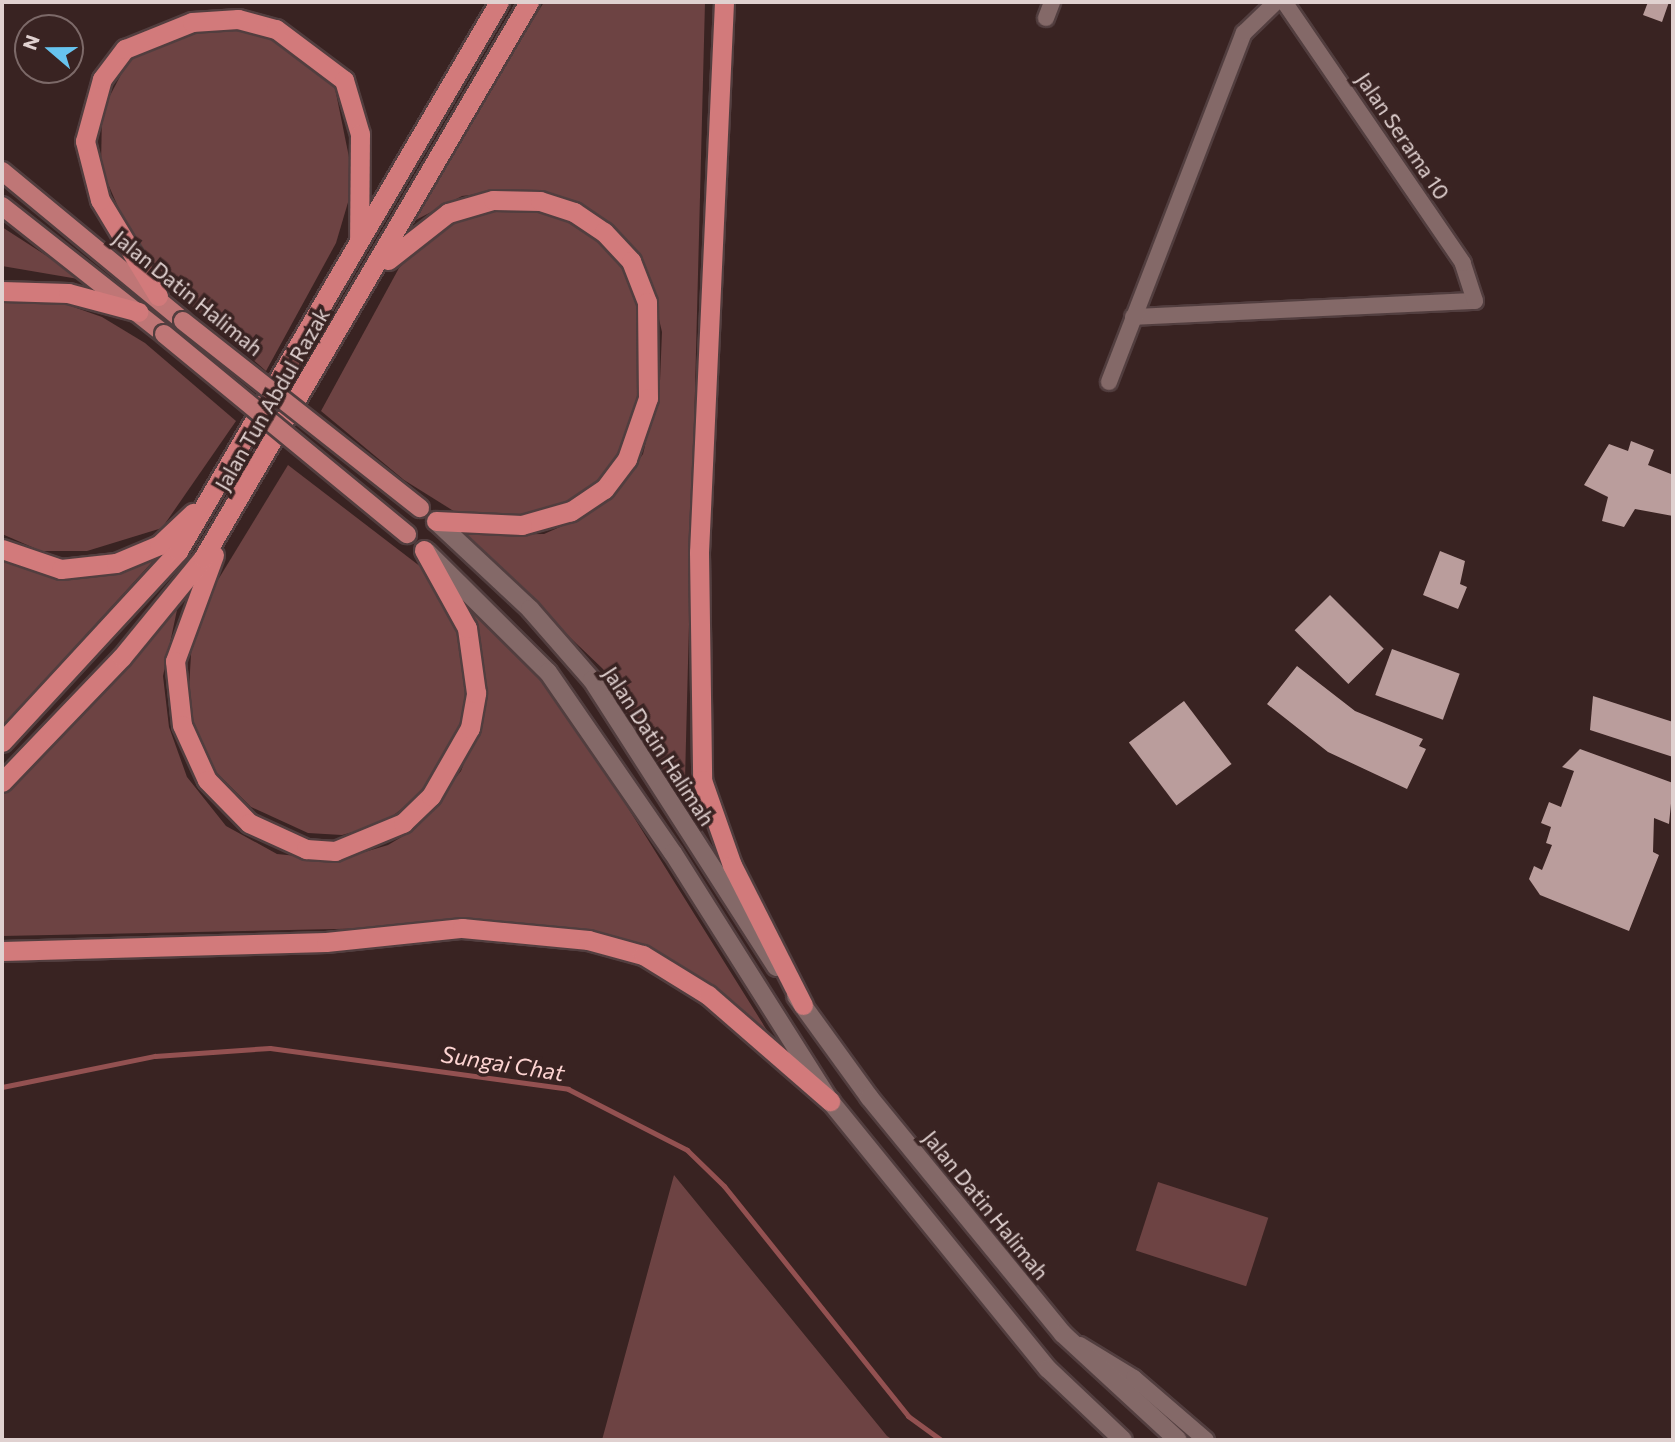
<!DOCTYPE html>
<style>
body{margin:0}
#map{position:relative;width:1675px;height:1442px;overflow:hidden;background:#392322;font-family:Commissioner,sans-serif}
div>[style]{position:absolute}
.green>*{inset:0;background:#6d4343;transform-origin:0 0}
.stream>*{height:5px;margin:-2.5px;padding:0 2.5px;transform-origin:2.5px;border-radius:2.5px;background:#935151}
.building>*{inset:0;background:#ba9d9c;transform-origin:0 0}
.roads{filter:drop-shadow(2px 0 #523e3f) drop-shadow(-2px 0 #523e3f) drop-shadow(0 2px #523e3f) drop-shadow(0 -2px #523e3f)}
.minor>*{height:16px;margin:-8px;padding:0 8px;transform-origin:8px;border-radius:8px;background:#846968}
.secondary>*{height:18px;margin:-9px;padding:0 9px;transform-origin:9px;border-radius:9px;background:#846968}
.primary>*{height:18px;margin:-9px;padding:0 9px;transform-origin:9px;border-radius:9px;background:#bf7676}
.trunk>*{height:19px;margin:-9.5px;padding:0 9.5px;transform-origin:9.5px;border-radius:9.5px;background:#d27a7b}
.bridges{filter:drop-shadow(2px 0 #523e3f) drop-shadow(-2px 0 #523e3f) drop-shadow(0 2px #523e3f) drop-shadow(0 -2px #523e3f)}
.primary-bridge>*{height:18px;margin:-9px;padding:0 9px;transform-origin:9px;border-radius:9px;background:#bf7676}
span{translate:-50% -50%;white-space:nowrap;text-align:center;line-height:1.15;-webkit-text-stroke:7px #392322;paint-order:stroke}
.street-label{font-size:21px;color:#e0d1d0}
.water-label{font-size:23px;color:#fdd4d2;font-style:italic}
.frame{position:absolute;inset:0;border:4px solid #e0d1d0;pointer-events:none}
.north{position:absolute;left:14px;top:14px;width:70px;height:70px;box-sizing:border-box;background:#392322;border:2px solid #7c6968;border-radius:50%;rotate:290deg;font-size:19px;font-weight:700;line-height:28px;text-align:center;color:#e0d1d0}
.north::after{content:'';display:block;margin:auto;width:24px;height:32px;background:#67c4ef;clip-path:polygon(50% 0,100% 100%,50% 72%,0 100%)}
</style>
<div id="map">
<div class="green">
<i style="clip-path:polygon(544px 2px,705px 2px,685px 780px,705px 840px,603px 669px,463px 535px,544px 534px,587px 515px,620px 487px,643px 454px,660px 381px,662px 332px,651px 285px,633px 248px,608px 223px,546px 194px,510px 190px,462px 196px,410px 223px)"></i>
<i style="clip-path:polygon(228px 19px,310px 50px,335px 88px,354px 182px,336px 243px,266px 371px,185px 300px,130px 234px,101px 168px,102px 111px,127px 63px,151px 44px)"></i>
<i style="clip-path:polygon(517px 206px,558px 216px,602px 244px,631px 279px,642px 320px,637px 421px,607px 475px,580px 498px,515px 520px,460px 515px,404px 480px,321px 411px,399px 268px,435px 232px,475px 214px)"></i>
<i style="clip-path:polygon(2px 227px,84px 280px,2px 266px)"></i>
<i style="clip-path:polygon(2px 299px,51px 299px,102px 317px,145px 343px,236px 421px,162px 528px,87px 551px,41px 551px,2px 534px)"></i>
<i style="clip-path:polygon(288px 465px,421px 567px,443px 594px,460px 638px,466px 690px,457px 740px,425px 791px,382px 824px,342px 835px,308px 833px,251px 807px,206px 762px,188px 704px,192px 639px,213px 588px)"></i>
<i style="clip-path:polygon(2px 556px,111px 573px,154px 560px,2px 727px)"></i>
<i style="clip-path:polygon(448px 584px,524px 658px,580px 731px,778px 1048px,656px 957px,525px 925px,2px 936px,2px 796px,177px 610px,163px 676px,169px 727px,187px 777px,226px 826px,277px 854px,338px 860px,388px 845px,415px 829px,461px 771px,482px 716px,483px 660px,471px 622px)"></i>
<i style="clip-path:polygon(674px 1175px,887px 1436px,893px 1440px,602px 1440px)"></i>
<i style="left:1158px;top:1182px;width:116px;height:72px;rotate:18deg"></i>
</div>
<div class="stream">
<i style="left:2px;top:1087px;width:156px;rotate:-11.5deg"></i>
<i style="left:155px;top:1056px;width:115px;rotate:-4deg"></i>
<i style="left:270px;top:1048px;width:301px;rotate:7.8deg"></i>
<i style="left:568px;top:1089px;width:134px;rotate:27.1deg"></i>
<i style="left:687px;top:1150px;width:52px;rotate:44.2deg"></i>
<i style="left:724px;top:1186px;width:295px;rotate:51.3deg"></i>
<i style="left:908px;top:1416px;width:41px;rotate:36deg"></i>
</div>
<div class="building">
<i style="clip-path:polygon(1648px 2px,1669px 2px,1662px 22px,1643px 15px)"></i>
<i style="clip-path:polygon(1631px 441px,1654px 450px,1648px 465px,1671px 474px,1673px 516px,1635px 509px,1624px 527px,1602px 521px,1608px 497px,1584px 485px,1609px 444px,1628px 451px)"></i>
<i style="clip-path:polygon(1440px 551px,1465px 561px,1460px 584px,1467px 587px,1458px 609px,1423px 595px)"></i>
<i style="left:1330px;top:595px;width:76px;height:50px;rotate:45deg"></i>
<i style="left:1392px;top:649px;width:72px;height:49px;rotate:20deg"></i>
<i style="clip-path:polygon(1297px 666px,1355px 711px,1423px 739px,1419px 746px,1426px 749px,1407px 789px,1328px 752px,1267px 704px)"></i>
<i style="clip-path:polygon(1593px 696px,1673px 722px,1673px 757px,1590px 730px)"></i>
<i style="left:1184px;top:701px;width:79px;height:69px;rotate:53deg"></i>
<i style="clip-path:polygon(1580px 749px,1673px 783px,1669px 824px,1654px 818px,1653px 852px,1659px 855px,1629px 931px,1540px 895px,1529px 879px,1534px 866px,1542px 870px,1552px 845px,1546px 843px,1551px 827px,1541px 823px,1549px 802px,1561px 807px,1574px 771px,1562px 767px)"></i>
</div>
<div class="roads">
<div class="minor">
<i style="left:1046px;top:18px;width:17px;rotate:-69deg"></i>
<i style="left:1133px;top:317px;width:342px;rotate:-2.7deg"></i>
<i style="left:1475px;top:301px;width:40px;rotate:-108deg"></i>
<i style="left:1463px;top:263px;width:316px;rotate:-124.4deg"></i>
<i style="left:1109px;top:382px;width:374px;rotate:-68.9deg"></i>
<i style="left:1244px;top:33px;width:45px;rotate:-44.1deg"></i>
<i style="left:1080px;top:1345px;width:63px;rotate:31.4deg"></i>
<i style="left:1134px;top:1378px;width:95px;rotate:40.7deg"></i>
</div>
<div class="secondary">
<i style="left:436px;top:521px;width:129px;rotate:43.1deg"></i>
<i style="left:530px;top:609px;width:94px;rotate:48.9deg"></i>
<i style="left:592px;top:680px;width:341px;rotate:57.3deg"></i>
<i style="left:427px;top:552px;width:170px;rotate:44.8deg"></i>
<i style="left:548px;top:672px;width:220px;rotate:55.4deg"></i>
<i style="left:673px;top:853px;width:294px;rotate:57.7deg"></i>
<i style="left:830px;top:1101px;width:345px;rotate:50.9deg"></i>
<i style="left:1048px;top:1369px;width:103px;rotate:43.4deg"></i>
<i style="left:796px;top:996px;width:125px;rotate:54.1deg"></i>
<i style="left:869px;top:1097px;width:306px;rotate:50.7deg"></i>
<i style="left:1063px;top:1334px;width:156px;rotate:42.7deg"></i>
</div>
<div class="primary">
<i style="left:2px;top:171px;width:235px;rotate:39.6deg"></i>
<i style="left:2px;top:206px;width:206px;rotate:38.3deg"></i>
</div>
<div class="trunk">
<i style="left:724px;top:2px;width:551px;rotate:92.6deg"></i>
<i style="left:699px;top:552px;width:228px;rotate:89.2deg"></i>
<i style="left:702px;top:780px;width:90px;rotate:70.6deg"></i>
<i style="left:732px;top:865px;width:157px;rotate:63.1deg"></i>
<i style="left:388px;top:260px;width:76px;rotate:-38.1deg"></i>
<i style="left:448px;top:213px;width:47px;rotate:-16.1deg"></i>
<i style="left:493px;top:200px;width:47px;rotate:1.2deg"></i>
<i style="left:540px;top:201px;width:36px;rotate:18deg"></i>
<i style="left:574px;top:212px;width:36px;rotate:34deg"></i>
<i style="left:604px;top:232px;width:40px;rotate:47deg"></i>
<i style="left:631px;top:261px;width:44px;rotate:68.7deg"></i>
<i style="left:647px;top:302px;width:96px;rotate:89.4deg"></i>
<i style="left:648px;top:398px;width:65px;rotate:109deg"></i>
<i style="left:627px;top:459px;width:38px;rotate:127deg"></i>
<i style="left:604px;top:489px;width:40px;rotate:146deg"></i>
<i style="left:571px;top:511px;width:51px;rotate:164.1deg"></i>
<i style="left:522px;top:525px;width:86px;rotate:-177.3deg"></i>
<i style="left:2px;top:291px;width:66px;rotate:1.7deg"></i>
<i style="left:68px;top:293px;width:73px;rotate:15deg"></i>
<i style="left:158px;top:296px;width:112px;rotate:-121.1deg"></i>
<i style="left:100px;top:200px;width:61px;rotate:-104.3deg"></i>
<i style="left:85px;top:141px;width:64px;rotate:-74.7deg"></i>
<i style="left:102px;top:79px;width:38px;rotate:-53deg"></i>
<i style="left:125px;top:49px;width:72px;rotate:-21.9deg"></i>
<i style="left:192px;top:22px;width:46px;rotate:-3.7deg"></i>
<i style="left:238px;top:19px;width:39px;rotate:15deg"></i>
<i style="left:276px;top:29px;width:85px;rotate:36.9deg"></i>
<i style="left:344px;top:80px;width:56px;rotate:73.5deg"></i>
<i style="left:360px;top:134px;width:105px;rotate:90.5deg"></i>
<i style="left:2px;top:549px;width:62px;rotate:18.7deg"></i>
<i style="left:61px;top:569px;width:55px;rotate:-6.2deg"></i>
<i style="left:116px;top:563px;width:47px;rotate:-22.7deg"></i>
<i style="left:159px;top:545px;width:47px;rotate:-43.3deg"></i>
<i style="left:214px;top:555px;width:113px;rotate:110.2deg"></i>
<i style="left:175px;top:661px;width:64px;rotate:83.8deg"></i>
<i style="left:182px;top:725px;width:60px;rotate:65.6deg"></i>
<i style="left:207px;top:780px;width:60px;rotate:45.7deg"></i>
<i style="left:249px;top:823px;width:63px;rotate:24.5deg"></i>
<i style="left:306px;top:849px;width:29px;rotate:4deg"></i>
<i style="left:335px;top:851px;width:74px;rotate:-22.4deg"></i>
<i style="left:403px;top:823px;width:39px;rotate:-44deg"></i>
<i style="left:431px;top:796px;width:78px;rotate:-60.2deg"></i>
<i style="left:470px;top:728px;width:36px;rotate:-80deg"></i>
<i style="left:476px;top:693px;width:66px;rotate:-97.9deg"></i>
<i style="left:467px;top:628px;width:89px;rotate:-118.9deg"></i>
<i style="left:2px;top:742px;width:260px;rotate:-47.3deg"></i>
<i style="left:178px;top:551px;width:636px;rotate:-59.69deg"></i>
<i style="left:2px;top:782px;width:173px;rotate:-46.2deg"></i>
<i style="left:122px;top:657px;width:128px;rotate:-50.7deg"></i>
<i style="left:203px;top:558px;width:645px;rotate:-59.62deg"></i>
<i style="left:2px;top:951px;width:324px;rotate:-1.6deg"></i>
<i style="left:326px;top:942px;width:137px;rotate:-5.9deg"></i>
<i style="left:462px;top:928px;width:127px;rotate:5.4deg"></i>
<i style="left:588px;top:940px;width:57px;rotate:15.3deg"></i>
<i style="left:643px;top:955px;width:76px;rotate:31.6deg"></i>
<i style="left:708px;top:995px;width:162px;rotate:41deg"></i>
</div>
</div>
<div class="bridges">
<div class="primary-bridge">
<i style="left:183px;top:321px;width:302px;rotate:38.3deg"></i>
<i style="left:164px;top:334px;width:315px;rotate:39.5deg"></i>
</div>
</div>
<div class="street-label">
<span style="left:1403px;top:136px;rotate:56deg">Jalan Serama 10</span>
<span style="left:188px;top:293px;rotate:39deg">Jalan Datin Halimah</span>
<span style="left:272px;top:399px;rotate:-60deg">Jalan Tun Abdul Razak</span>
<span style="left:659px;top:746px;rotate:57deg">Jalan Datin Halimah</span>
<span style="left:986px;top:1205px;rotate:51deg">Jalan Datin Halimah</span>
</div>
<div class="water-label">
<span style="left:503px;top:1063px;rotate:9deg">Sungai Chat</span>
</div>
<div class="frame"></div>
<div class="north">N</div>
</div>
